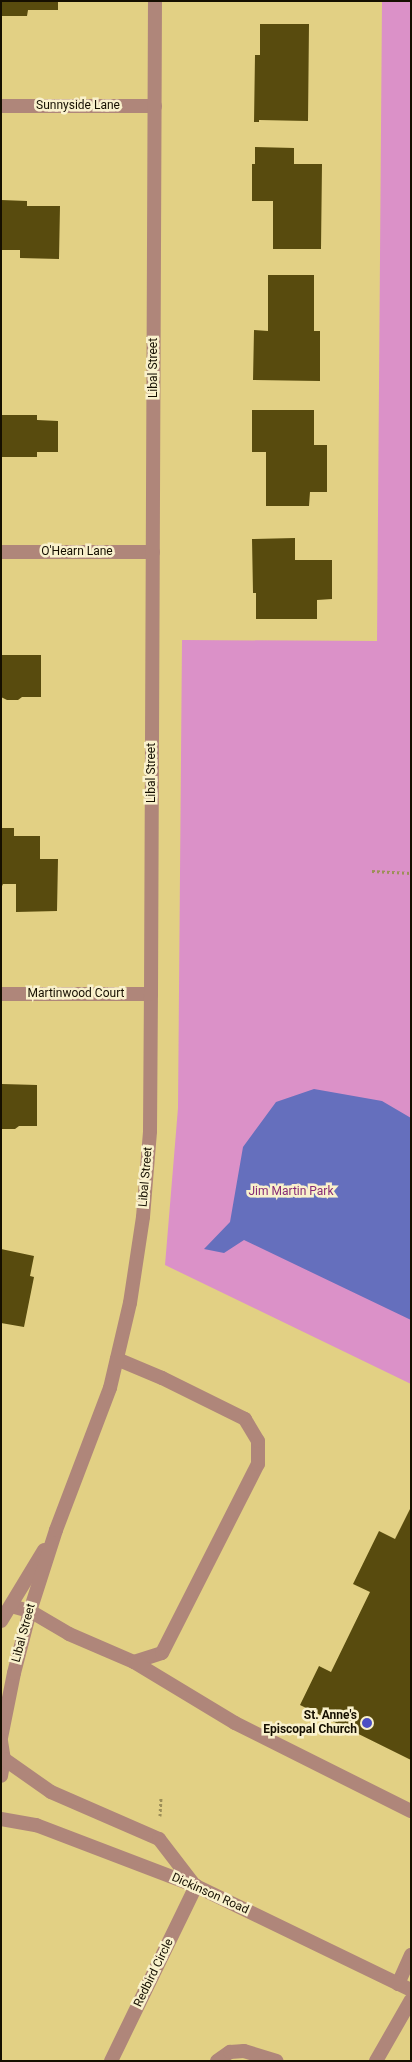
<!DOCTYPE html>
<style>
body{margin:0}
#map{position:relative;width:412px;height:2062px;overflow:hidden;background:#e2d084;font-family:Roboto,sans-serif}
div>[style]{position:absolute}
.green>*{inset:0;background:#db91c8}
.water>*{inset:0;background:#656fbd}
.building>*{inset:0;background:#584b0e}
.path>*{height:3px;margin-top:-1.5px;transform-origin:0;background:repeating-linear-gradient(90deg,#9d8f58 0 2.5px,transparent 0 5px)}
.service>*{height:14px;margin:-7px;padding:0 7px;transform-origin:7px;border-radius:7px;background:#af867a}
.minor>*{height:14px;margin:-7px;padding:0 7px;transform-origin:7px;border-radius:7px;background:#af867a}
.tertiary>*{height:14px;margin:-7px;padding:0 7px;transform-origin:7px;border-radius:7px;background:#af867a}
.dots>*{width:14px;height:14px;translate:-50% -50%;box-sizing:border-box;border:2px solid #f9f1cc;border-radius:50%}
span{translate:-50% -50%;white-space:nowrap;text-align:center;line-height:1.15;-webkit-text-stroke:5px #f9f1cc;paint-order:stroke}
.street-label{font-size:12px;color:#150f00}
.park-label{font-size:12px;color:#872c75}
.poi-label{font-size:12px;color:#150f00;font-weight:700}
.right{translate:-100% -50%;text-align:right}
.frame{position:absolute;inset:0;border:2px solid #150f00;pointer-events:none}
</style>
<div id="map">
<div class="green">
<i style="clip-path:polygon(382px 1px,411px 1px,411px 1384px,165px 1265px,178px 1108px,182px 640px,377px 641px)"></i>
</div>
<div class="water">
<i style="clip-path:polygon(314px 1089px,382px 1101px,411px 1118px,411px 1320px,244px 1240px,224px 1253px,204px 1249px,230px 1222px,243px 1147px,276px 1102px)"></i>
</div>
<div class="building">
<i style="clip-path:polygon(1px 1px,58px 1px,58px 10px,28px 10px,27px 16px,1px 16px)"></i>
<i style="clip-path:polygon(260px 24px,309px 24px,308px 121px,259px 120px,259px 122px,254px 122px,255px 55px,260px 55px)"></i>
<i style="clip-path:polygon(255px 147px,294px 148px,294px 164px,322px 164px,321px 249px,273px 249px,273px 201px,252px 201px,252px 164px,255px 164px)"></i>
<i style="clip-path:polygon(1px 200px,27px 201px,27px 206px,60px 206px,59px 259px,20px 258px,20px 250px,1px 250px)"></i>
<i style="clip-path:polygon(268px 275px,314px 275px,314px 331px,320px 331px,320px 381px,253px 380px,254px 330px,268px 331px)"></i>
<i style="clip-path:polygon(252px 410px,314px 410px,314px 445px,327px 445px,327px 492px,310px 492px,309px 506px,266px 506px,266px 452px,252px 452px)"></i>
<i style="clip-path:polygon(1px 415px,37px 415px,37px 420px,58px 421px,58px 452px,37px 452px,37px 457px,1px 457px)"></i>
<i style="clip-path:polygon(295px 538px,295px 560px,332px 560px,332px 599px,317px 600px,317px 619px,256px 619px,256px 593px,253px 593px,252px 539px)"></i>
<i style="clip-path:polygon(1px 655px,41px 655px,41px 697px,22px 697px,18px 700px,7px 700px,1px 697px)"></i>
<i style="clip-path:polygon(1px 828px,14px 828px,14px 836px,40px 836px,40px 859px,58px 859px,57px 911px,16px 912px,16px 884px,3px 884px,1px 888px)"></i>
<i style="clip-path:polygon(2px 1084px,37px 1085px,37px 1126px,19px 1126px,15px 1129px,1px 1129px)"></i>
<i style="clip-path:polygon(1px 1249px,34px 1256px,30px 1276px,34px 1277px,24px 1327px,1px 1323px)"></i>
<i style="clip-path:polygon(411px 1507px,411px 1760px,300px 1705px,319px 1666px,331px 1672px,370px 1592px,353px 1584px,379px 1531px,395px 1539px)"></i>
</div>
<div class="path">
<i style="left:372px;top:871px;width:39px;rotate:3deg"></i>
<i style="left:160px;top:1816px;width:19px;rotate:-87deg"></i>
</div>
<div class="service">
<i style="left:11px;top:1606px;width:20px;rotate:15deg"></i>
<i style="left:30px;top:1611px;width:45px;rotate:30.5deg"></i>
<i style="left:69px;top:1634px;width:71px;rotate:23.3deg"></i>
<i style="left:134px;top:1662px;width:29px;rotate:-18deg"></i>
<i style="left:162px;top:1653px;width:212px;rotate:-63.1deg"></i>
<i style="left:258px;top:1464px;width:23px;rotate:-90deg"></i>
<i style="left:258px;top:1441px;width:26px;rotate:-121deg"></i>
<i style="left:245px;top:1419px;width:93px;rotate:-153.7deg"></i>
<i style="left:162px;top:1378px;width:49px;rotate:-157.1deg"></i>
<i style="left:134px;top:1662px;width:118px;rotate:31.1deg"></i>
<i style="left:235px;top:1723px;width:197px;rotate:26.6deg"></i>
<i style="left:398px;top:1984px;width:32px;rotate:-66deg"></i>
<i style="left:217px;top:2061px;width:16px;rotate:-35deg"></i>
<i style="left:230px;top:2052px;width:14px;rotate:-4deg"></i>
<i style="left:244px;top:2051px;width:34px;rotate:17deg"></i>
<i style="left:376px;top:2061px;width:70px;rotate:-60.2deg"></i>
</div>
<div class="minor">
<i style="left:1px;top:106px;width:154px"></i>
<i style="left:1px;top:552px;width:152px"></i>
<i style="left:1px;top:994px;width:150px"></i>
<i style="left:111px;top:2061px;width:195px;rotate:-64.1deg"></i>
</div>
<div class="tertiary">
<i style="left:1px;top:1621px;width:83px;rotate:-58.8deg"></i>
<i style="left:1px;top:1738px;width:66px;rotate:-78.7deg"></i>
<i style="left:14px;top:1673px;width:64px;rotate:-75.5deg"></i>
<i style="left:30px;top:1611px;width:85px;rotate:-72.2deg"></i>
<i style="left:56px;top:1530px;width:152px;rotate:-69.2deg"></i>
<i style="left:110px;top:1388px;width:87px;rotate:-76.8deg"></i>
<i style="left:130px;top:1303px;width:87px;rotate:-81.4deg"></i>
<i style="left:143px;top:1217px;width:86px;rotate:-85.3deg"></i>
<i style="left:150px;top:1131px;width:137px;rotate:-89.6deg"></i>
<i style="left:151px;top:994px;width:993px;rotate:-89.77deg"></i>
<i style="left:1px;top:1741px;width:18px;rotate:81deg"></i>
<i style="left:4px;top:1759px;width:17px;rotate:100deg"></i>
<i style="left:4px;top:1759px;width:57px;rotate:35.1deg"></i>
<i style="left:51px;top:1792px;width:118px;rotate:23.5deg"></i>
<i style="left:159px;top:1839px;width:59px;rotate:52.5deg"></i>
<i style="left:1px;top:1819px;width:36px;rotate:10deg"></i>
<i style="left:36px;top:1825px;width:171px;rotate:20.9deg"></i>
<i style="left:196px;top:1886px;width:239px;rotate:25.8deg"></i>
</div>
<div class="dots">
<i style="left:367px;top:1723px;background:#4c4fc5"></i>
</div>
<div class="street-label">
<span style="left:78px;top:106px">Sunnyside Lane</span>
<span style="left:154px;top:368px;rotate:-90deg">Libal Street</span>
<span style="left:77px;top:552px">O'Hearn Lane</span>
<span style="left:152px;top:773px;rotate:-90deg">Libal Street</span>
<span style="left:76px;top:994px">Martinwood Court</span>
<span style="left:146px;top:1177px;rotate:-85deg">Libal Street</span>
<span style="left:24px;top:1633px;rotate:-75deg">Libal Street</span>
<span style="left:210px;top:1894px;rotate:24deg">Dickinson Road</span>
<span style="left:154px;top:1973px;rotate:-64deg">Redbird Circle</span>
</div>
<div class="park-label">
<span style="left:291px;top:1192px">Jim Martin Park</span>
</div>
<div class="poi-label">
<span class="right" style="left:357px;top:1723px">St. Anne's<br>Episcopal Church</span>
</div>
<div class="frame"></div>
</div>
